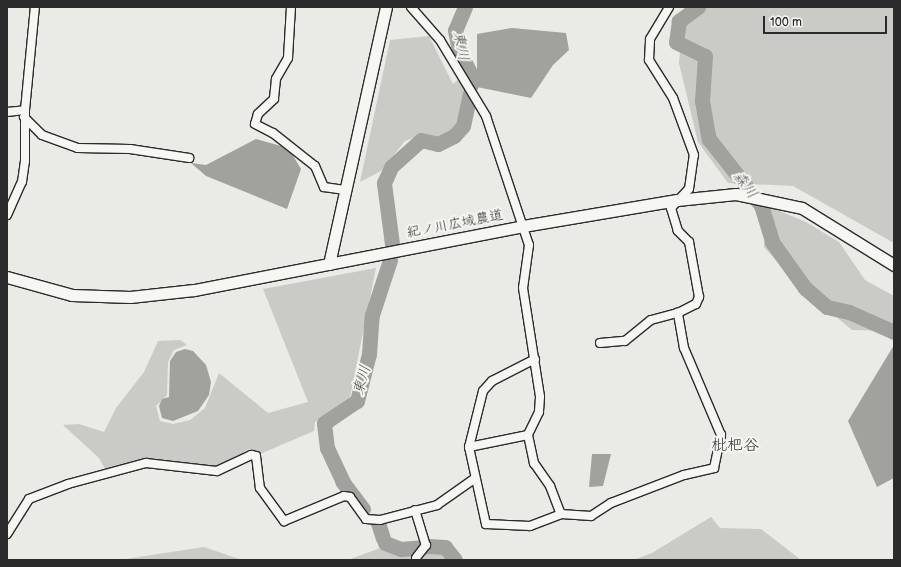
<!DOCTYPE html>
<meta charset="utf-8">
<style>
body{margin:0}
#map{position:relative;width:901px;height:567px;overflow:hidden;background:#eaeae6;font-family:"Balsamiq Sans","Klee One",sans-serif}
div>[style]{position:absolute}
.green>*{inset:0;background:#cacac7}
.water>*{inset:0;background:#a1a19e}
.river>*{height:15px;margin:-7.5px;padding:0 7.5px;transform-origin:7.5px;border-radius:7.5px;background:#a1a19e}
.roads{filter:drop-shadow(1px 0 #2b2b2b) drop-shadow(-1px 0 #2b2b2b) drop-shadow(0 1px #2b2b2b) drop-shadow(0 -1px #2b2b2b)}
.street>*{height:8px;margin:-4px;padding:0 4px;transform-origin:4px;border-radius:4px;background:#f6f6f2}
.secondary>*{height:11px;margin:-5.5px;padding:0 5.5px;transform-origin:5.5px;border-radius:5.5px;background:#f6f6f2}
span{translate:-50% -50%;white-space:nowrap;text-align:center;line-height:1.15;-webkit-text-stroke:4px #f6f6f2;paint-order:stroke}
.street-label{font-size:14px;color:#2b2b2b}
.water-label{font-size:15px;color:#545453;font-style:italic}
.quarter-label{font-size:16px;color:#2b2b2b}
.frame{position:absolute;inset:0;border:8px solid #2b2b2b;pointer-events:none}
.scale{position:absolute;left:763px;top:16px;width:124px;height:18px;box-sizing:border-box;border:2px solid #2b2b2b;border-top:0;padding-left:5px;font-size:12px;line-height:14px;white-space:nowrap;color:#2b2b2b;-webkit-text-stroke:3px #f6f6f2;paint-order:stroke}
</style>
<div id="map">
<div class="green">
<i style="clip-path:polygon(684px 7px,894px 7px,894px 243px,793px 186px,728px 183px,698px 142px,679px 63px)"></i>
<i style="clip-path:polygon(429px 36px,453px 84px,459px 79px,465px 89px,460px 122px,443px 138px,421px 135px,405px 141px,381px 171px,360px 182px,390px 40px)"></i>
<i style="clip-path:polygon(765px 205px,806px 222px,839px 242px,865px 280px,894px 296px,894px 331px,852px 330px,799px 286px,764px 247px)"></i>
<i style="clip-path:polygon(376px 268px,350px 397px,315px 422px,314px 431px,260px 454px,248px 449px,233px 461px,217px 467px,147px 459px,105px 469px,99px 458px,63px 425px,79px 424px,104px 432px,116px 408px,144px 372px,158px 341px,180px 340px,187px 345px,174px 350px,168px 362px,167px 395px,156px 406px,160px 421px,173px 424px,190px 420px,205px 408px,219px 373px,268px 413px,308px 402px,263px 289px)"></i>
<i style="clip-path:polygon(711px 517px,720px 528px,761px 529px,801px 560px,633px 560px,652px 553px)"></i>
<i style="clip-path:polygon(204px 547px,242px 560px,119px 560px)"></i>
<i style="clip-path:polygon(383px 547px,432px 549px,459px 554px,462px 560px,348px 560px)"></i>
</div>
<div class="water">
<i style="clip-path:polygon(512px 28px,566px 33px,569px 50px,553px 65px,531px 98px,477px 87px,477px 34px)"></i>
<i style="clip-path:polygon(256px 139px,281px 146px,292px 154px,301px 169px,287px 209px,206px 176px,191px 163px,206px 165px)"></i>
<i style="clip-path:polygon(894px 345px,894px 478px,877px 487px,848px 421px)"></i>
<i style="clip-path:polygon(185px 349px,193px 351px,206px 365px,211px 382px,209px 395px,198px 411px,173px 421px,162px 418px,159px 406px,162px 399px,169px 397px,170px 361px,176px 352px)"></i>
<i style="clip-path:polygon(592px 454px,611px 454px,603px 486px,589px 487px)"></i>
</div>
<div class="river">
<i style="left:465px;top:7px;width:25px;rotate:113deg"></i>
<i style="left:455px;top:30px;width:21px;rotate:79deg"></i>
<i style="left:459px;top:51px;width:29px;rotate:63deg"></i>
<i style="left:472px;top:77px;width:8px;rotate:97deg"></i>
<i style="left:698px;top:7px;width:24px;rotate:144deg"></i>
<i style="left:679px;top:21px;width:21px;rotate:98deg"></i>
<i style="left:676px;top:42px;width:32px;rotate:26deg"></i>
<i style="left:705px;top:56px;width:45px;rotate:93.8deg"></i>
<i style="left:702px;top:101px;width:39px;rotate:80deg"></i>
<i style="left:709px;top:139px;width:84px;rotate:51.8deg"></i>
<i style="left:761px;top:205px;width:39px;rotate:73deg"></i>
<i style="left:772px;top:242px;width:57px;rotate:54.3deg"></i>
<i style="left:805px;top:288px;width:29px;rotate:41deg"></i>
<i style="left:827px;top:307px;width:23px;rotate:13deg"></i>
<i style="left:849px;top:312px;width:49px;rotate:24deg"></i>
<i style="left:392px;top:244px;width:62px;rotate:-97.5deg"></i>
<i style="left:384px;top:183px;width:17px;rotate:-66deg"></i>
<i style="left:391px;top:167px;width:40px;rotate:-42deg"></i>
<i style="left:421px;top:140px;width:17px;rotate:13deg"></i>
<i style="left:438px;top:144px;width:18px;rotate:-27deg"></i>
<i style="left:454px;top:136px;width:13px;rotate:-48deg"></i>
<i style="left:463px;top:126px;width:33px;rotate:-78deg"></i>
<i style="left:363px;top:509px;width:34px;rotate:-127deg"></i>
<i style="left:343px;top:482px;width:38px;rotate:-115deg"></i>
<i style="left:327px;top:448px;width:25px;rotate:-97deg"></i>
<i style="left:324px;top:423px;width:40px;rotate:-34deg"></i>
<i style="left:357px;top:401px;width:49px;rotate:-75.7deg"></i>
<i style="left:369px;top:354px;width:39px;rotate:-86deg"></i>
<i style="left:372px;top:315px;width:58px;rotate:-71.9deg"></i>
<i style="left:378px;top:523px;width:16px;rotate:72deg"></i>
<i style="left:385px;top:543px;width:17px;rotate:21deg"></i>
<i style="left:401px;top:549px;width:23px;rotate:-5deg"></i>
<i style="left:428px;top:546px;width:17px;rotate:3deg"></i>
<i style="left:445px;top:547px;width:16px;rotate:52deg"></i>
</div>
<div class="roads">
<div class="street">
<i style="left:291px;top:7px;width:51px;rotate:93.4deg"></i>
<i style="left:288px;top:58px;width:24px;rotate:120deg"></i>
<i style="left:276px;top:79px;width:20px;rotate:96deg"></i>
<i style="left:274px;top:99px;width:22px;rotate:137deg"></i>
<i style="left:258px;top:114px;width:10px;rotate:107deg"></i>
<i style="left:255px;top:124px;width:20px;rotate:27deg"></i>
<i style="left:273px;top:133px;width:53px;rotate:38.2deg"></i>
<i style="left:315px;top:166px;width:23px;rotate:67deg"></i>
<i style="left:324px;top:187px;width:21px;rotate:8deg"></i>
<i style="left:411px;top:7px;width:44px;rotate:48.7deg"></i>
<i style="left:440px;top:40px;width:89px;rotate:58.8deg"></i>
<i style="left:486px;top:116px;width:136px;rotate:71.6deg"></i>
<i style="left:529px;top:245px;width:43px;rotate:97.9deg"></i>
<i style="left:523px;top:288px;width:110px;rotate:81.1deg"></i>
<i style="left:540px;top:397px;width:15px;rotate:94deg"></i>
<i style="left:539px;top:412px;width:25px;rotate:116deg"></i>
<i style="left:528px;top:435px;width:29px;rotate:78deg"></i>
<i style="left:534px;top:463px;width:28px;rotate:55deg"></i>
<i style="left:550px;top:486px;width:30px;rotate:69deg"></i>
<i style="left:7px;top:112px;width:18px;rotate:-6deg"></i>
<i style="left:24px;top:117px;width:25px;rotate:45deg"></i>
<i style="left:42px;top:135px;width:38px;rotate:20deg"></i>
<i style="left:78px;top:148px;width:52px;rotate:1.1deg"></i>
<i style="left:130px;top:149px;width:60px;rotate:8.7deg"></i>
<i style="left:7px;top:215px;width:36px;rotate:-66deg"></i>
<i style="left:22px;top:182px;width:21px;rotate:-82deg"></i>
<i style="left:25px;top:161px;width:51px;rotate:-90deg"></i>
<i style="left:25px;top:110px;width:103px;rotate:-84.5deg"></i>
<i style="left:600px;top:343px;width:25px;rotate:-5deg"></i>
<i style="left:625px;top:341px;width:33px;rotate:-39deg"></i>
<i style="left:651px;top:320px;width:28px;rotate:-15deg"></i>
<i style="left:535px;top:359px;width:48px;rotate:152.9deg"></i>
<i style="left:492px;top:381px;width:13px;rotate:132deg"></i>
<i style="left:483px;top:391px;width:58px;rotate:104deg"></i>
<i style="left:469px;top:447px;width:79px;rotate:77.6deg"></i>
<i style="left:486px;top:524px;width:44px;rotate:2.6deg"></i>
<i style="left:530px;top:526px;width:33px;rotate:-21deg"></i>
<i style="left:561px;top:514px;width:30px;rotate:4deg"></i>
<i style="left:591px;top:516px;width:24px;rotate:-33deg"></i>
<i style="left:611px;top:503px;width:78px;rotate:-21deg"></i>
<i style="left:684px;top:475px;width:31px;rotate:-13deg"></i>
<i style="left:714px;top:468px;width:34px;rotate:-78deg"></i>
<i style="left:721px;top:435px;width:95px;rotate:-113deg"></i>
<i style="left:684px;top:348px;width:36px;rotate:-100deg"></i>
<i style="left:678px;top:313px;width:20px;rotate:-27deg"></i>
<i style="left:696px;top:304px;width:8px;rotate:-67deg"></i>
<i style="left:699px;top:297px;width:56px;rotate:-100.3deg"></i>
<i style="left:689px;top:242px;width:16px;rotate:-135deg"></i>
<i style="left:678px;top:231px;width:24px;rotate:-107deg"></i>
<i style="left:671px;top:208px;width:26px;rotate:-47deg"></i>
<i style="left:689px;top:189px;width:34px;rotate:-82deg"></i>
<i style="left:694px;top:155px;width:61px;rotate:-110.2deg"></i>
<i style="left:673px;top:98px;width:45px;rotate:-122.3deg"></i>
<i style="left:649px;top:60px;width:21px;rotate:-87deg"></i>
<i style="left:650px;top:39px;width:37px;rotate:-59deg"></i>
<i style="left:469px;top:447px;width:60px;rotate:-11.5deg"></i>
<i style="left:415px;top:510px;width:37px;rotate:73deg"></i>
<i style="left:426px;top:545px;width:16px;rotate:128deg"></i>
<i style="left:7px;top:534px;width:41px;rotate:-57.8deg"></i>
<i style="left:29px;top:499px;width:42px;rotate:-21deg"></i>
<i style="left:68px;top:484px;width:81px;rotate:-15.1deg"></i>
<i style="left:146px;top:463px;width:71px;rotate:6.4deg"></i>
<i style="left:217px;top:471px;width:38px;rotate:-25deg"></i>
<i style="left:251px;top:455px;width:5px;rotate:11deg"></i>
<i style="left:256px;top:456px;width:32px;rotate:83deg"></i>
<i style="left:260px;top:488px;width:41px;rotate:54deg"></i>
<i style="left:284px;top:521px;width:65px;rotate:-22.6deg"></i>
<i style="left:344px;top:496px;width:6px;rotate:9deg"></i>
<i style="left:350px;top:497px;width:27px;rotate:54deg"></i>
<i style="left:366px;top:519px;width:14px;rotate:4deg"></i>
<i style="left:380px;top:520px;width:59px;rotate:-14.7deg"></i>
<i style="left:437px;top:505px;width:45px;rotate:-35.1deg"></i>
</div>
<div class="secondary">
<i style="left:329px;top:264px;width:263px;rotate:-77.5deg"></i>
<i style="left:7px;top:277px;width:67px;rotate:15.5deg"></i>
<i style="left:72px;top:295px;width:58px;rotate:2deg"></i>
<i style="left:130px;top:297px;width:64px;rotate:-6.2deg"></i>
<i style="left:194px;top:290px;width:335px;rotate:-11deg"></i>
<i style="left:523px;top:226px;width:156px;rotate:-9.6deg"></i>
<i style="left:677px;top:200px;width:59px;rotate:-5.8deg"></i>
<i style="left:736px;top:194px;width:67px;rotate:12deg"></i>
<i style="left:802px;top:208px;width:108px;rotate:31.8deg"></i>
</div>
</div>
<div class="street-label">
<span style="left:455px;top:224px;rotate:-11deg">紀ノ川広域農道</span>
</div>
<div class="water-label">
<span style="left:461px;top:46px;rotate:79deg">東川</span>
<span style="left:745px;top:185px;rotate:52deg">森川</span>
<span style="left:362px;top:380px;rotate:-75deg">東川</span>
</div>
<div class="quarter-label">
<span style="left:735px;top:446px">枇杷谷</span>
</div>
<div class="frame"></div>
<div class="scale">100 m</div>
</div>
